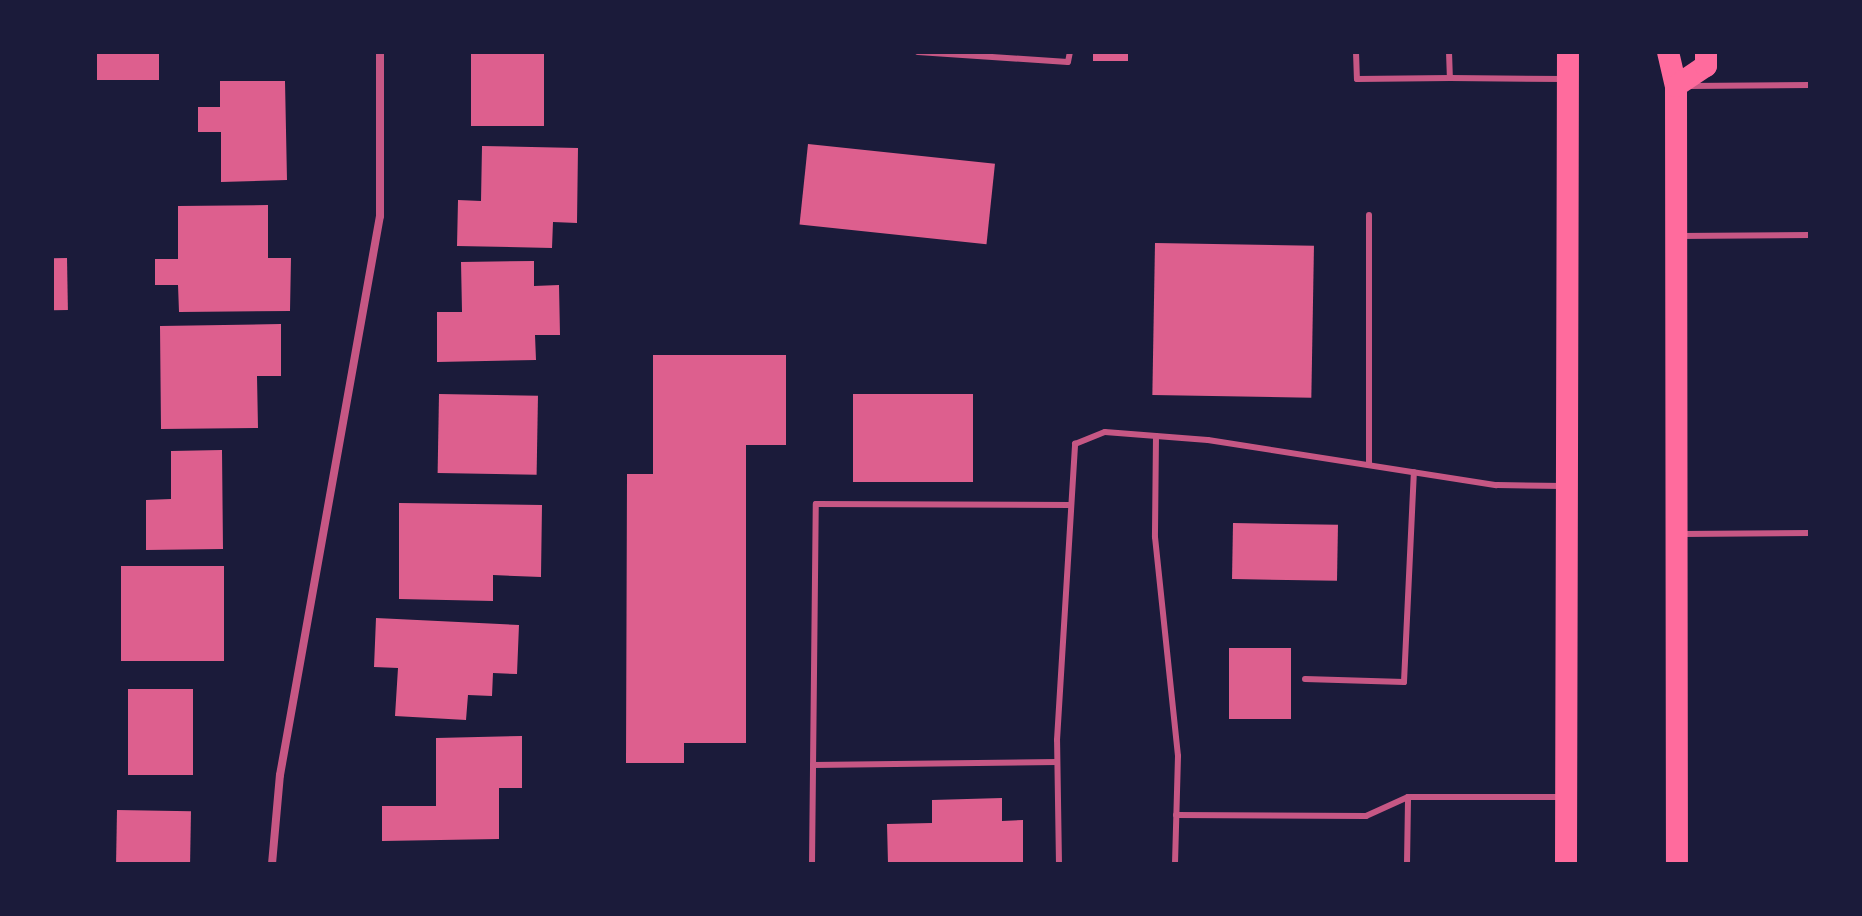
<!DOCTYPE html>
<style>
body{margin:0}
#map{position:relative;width:1862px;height:916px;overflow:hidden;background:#1b1b3a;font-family:"Nunito Sans",sans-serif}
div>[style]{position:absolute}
.building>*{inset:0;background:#dd5f8e;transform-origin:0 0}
.service>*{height:6px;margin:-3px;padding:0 3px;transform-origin:3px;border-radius:3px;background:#c65784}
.minor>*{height:8px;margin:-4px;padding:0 4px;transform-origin:4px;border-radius:4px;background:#c65784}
.trunk>*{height:22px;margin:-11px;padding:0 11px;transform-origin:11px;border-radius:11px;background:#ff6b9d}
span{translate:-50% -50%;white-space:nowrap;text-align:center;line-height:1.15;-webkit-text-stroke:8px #1b1b3a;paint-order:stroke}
.frame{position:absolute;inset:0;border:54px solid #1b1b3a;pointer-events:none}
</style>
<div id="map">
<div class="building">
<i style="left:97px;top:52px;width:62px;height:28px"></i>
<i style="left:471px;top:52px;width:73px;height:74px"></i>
<i style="left:1093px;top:52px;width:35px;height:9px"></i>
<i style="clip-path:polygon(220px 81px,285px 81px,287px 180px,221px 182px,221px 132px,198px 132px,198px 107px,220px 107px)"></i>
<i style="left:808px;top:144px;width:188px;height:81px;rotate:6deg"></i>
<i style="clip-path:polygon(482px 146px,578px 148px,577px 223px,553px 222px,552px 248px,457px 246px,458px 200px,481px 201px)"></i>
<i style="clip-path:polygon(268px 205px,268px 258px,291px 258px,290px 311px,179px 312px,178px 285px,155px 285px,155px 259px,178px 259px,178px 206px)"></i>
<i style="left:1155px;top:243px;width:159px;height:152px;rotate:1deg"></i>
<i style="left:67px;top:258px;width:52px;height:15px;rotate:89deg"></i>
<i style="clip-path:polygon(534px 261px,534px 286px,559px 285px,560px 335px,535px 335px,536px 360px,437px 362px,437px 312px,462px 312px,461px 262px)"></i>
<i style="clip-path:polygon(281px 324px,281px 376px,257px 376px,258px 428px,161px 429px,160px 326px)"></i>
<i style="clip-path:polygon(653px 355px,786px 355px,786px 445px,746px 445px,746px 743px,684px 743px,684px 763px,626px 763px,627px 474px,653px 474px)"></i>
<i style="left:439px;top:394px;width:99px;height:79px;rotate:1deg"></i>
<i style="left:853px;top:394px;width:120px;height:88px"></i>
<i style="clip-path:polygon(222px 450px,223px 549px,146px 550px,146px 500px,171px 499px,171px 451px)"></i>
<i style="clip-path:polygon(399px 503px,542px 505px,541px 577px,493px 575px,493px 601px,399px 599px)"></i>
<i style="left:1233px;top:523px;width:105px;height:56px;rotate:1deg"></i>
<i style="left:121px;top:566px;width:103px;height:95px"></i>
<i style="clip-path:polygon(376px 618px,519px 625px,517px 674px,493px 673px,492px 696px,468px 695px,466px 720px,395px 716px,398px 668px,374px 667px)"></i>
<i style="left:1229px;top:648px;width:62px;height:71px"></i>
<i style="left:128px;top:689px;width:65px;height:86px"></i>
<i style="clip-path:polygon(522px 736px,522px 788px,499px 788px,499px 839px,382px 841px,382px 806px,436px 806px,436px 738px)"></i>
<i style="clip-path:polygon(1002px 798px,1002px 821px,1023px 820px,1023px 864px,888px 864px,887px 824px,932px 823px,932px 800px)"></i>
<i style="left:117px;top:810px;width:74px;height:54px;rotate:1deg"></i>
</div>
<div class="service">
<i style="left:918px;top:52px;width:150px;rotate:3.8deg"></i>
<i style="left:1068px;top:62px;width:10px;rotate:-79deg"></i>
<i style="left:1356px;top:52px;width:27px;rotate:88deg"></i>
<i style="left:1357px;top:79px;width:93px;rotate:-0.6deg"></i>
<i style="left:1449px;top:52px;width:26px;rotate:88deg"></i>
<i style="left:1450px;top:78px;width:114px;rotate:0.5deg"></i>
<i style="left:1690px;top:86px;width:120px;rotate:-0.5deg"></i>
<i style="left:1369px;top:215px;width:250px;rotate:90deg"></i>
<i style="left:1679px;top:236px;width:131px;rotate:-0.4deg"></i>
<i style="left:1156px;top:436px;width:101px;rotate:90.6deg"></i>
<i style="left:1155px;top:537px;width:220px;rotate:84deg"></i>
<i style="left:1178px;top:756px;width:108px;rotate:91.6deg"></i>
<i style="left:1682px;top:534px;width:128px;rotate:-0.4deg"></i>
<i style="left:1305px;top:679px;width:99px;rotate:1.7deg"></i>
<i style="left:1404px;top:682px;width:210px;rotate:-87.3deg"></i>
<i style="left:813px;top:765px;width:244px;rotate:-0.7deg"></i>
<i style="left:1176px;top:815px;width:190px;rotate:0.3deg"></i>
<i style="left:1366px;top:816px;width:46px;rotate:-24.3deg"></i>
<i style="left:1408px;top:797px;width:153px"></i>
<i style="left:812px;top:864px;width:360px;rotate:-89.4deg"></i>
<i style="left:816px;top:504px;width:255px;rotate:0.2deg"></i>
<i style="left:1059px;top:864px;width:124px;rotate:-90.9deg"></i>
<i style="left:1057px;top:740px;width:297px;rotate:-86.5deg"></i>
<i style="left:1075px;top:444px;width:32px;rotate:-22deg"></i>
<i style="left:1105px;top:432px;width:103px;rotate:4.4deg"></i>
<i style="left:1208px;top:440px;width:292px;rotate:8.9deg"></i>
<i style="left:1497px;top:485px;width:67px;rotate:0.9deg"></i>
<i style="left:1407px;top:864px;width:67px;rotate:-89.1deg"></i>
</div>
<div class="minor">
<i style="left:272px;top:864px;width:89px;rotate:-84.9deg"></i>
<i style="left:280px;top:775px;width:568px;rotate:-79.86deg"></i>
<i style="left:380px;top:216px;width:164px;rotate:-90deg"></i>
</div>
<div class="trunk">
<i style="left:1668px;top:52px;width:35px;rotate:77deg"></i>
<i style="left:1676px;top:86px;width:778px;rotate:89.93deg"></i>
<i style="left:1676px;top:86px;width:36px;rotate:-34deg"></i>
<i style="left:1706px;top:66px;width:14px;rotate:-90deg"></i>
<i style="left:1566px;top:864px;width:812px;rotate:-89.86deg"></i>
</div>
<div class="frame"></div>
</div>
